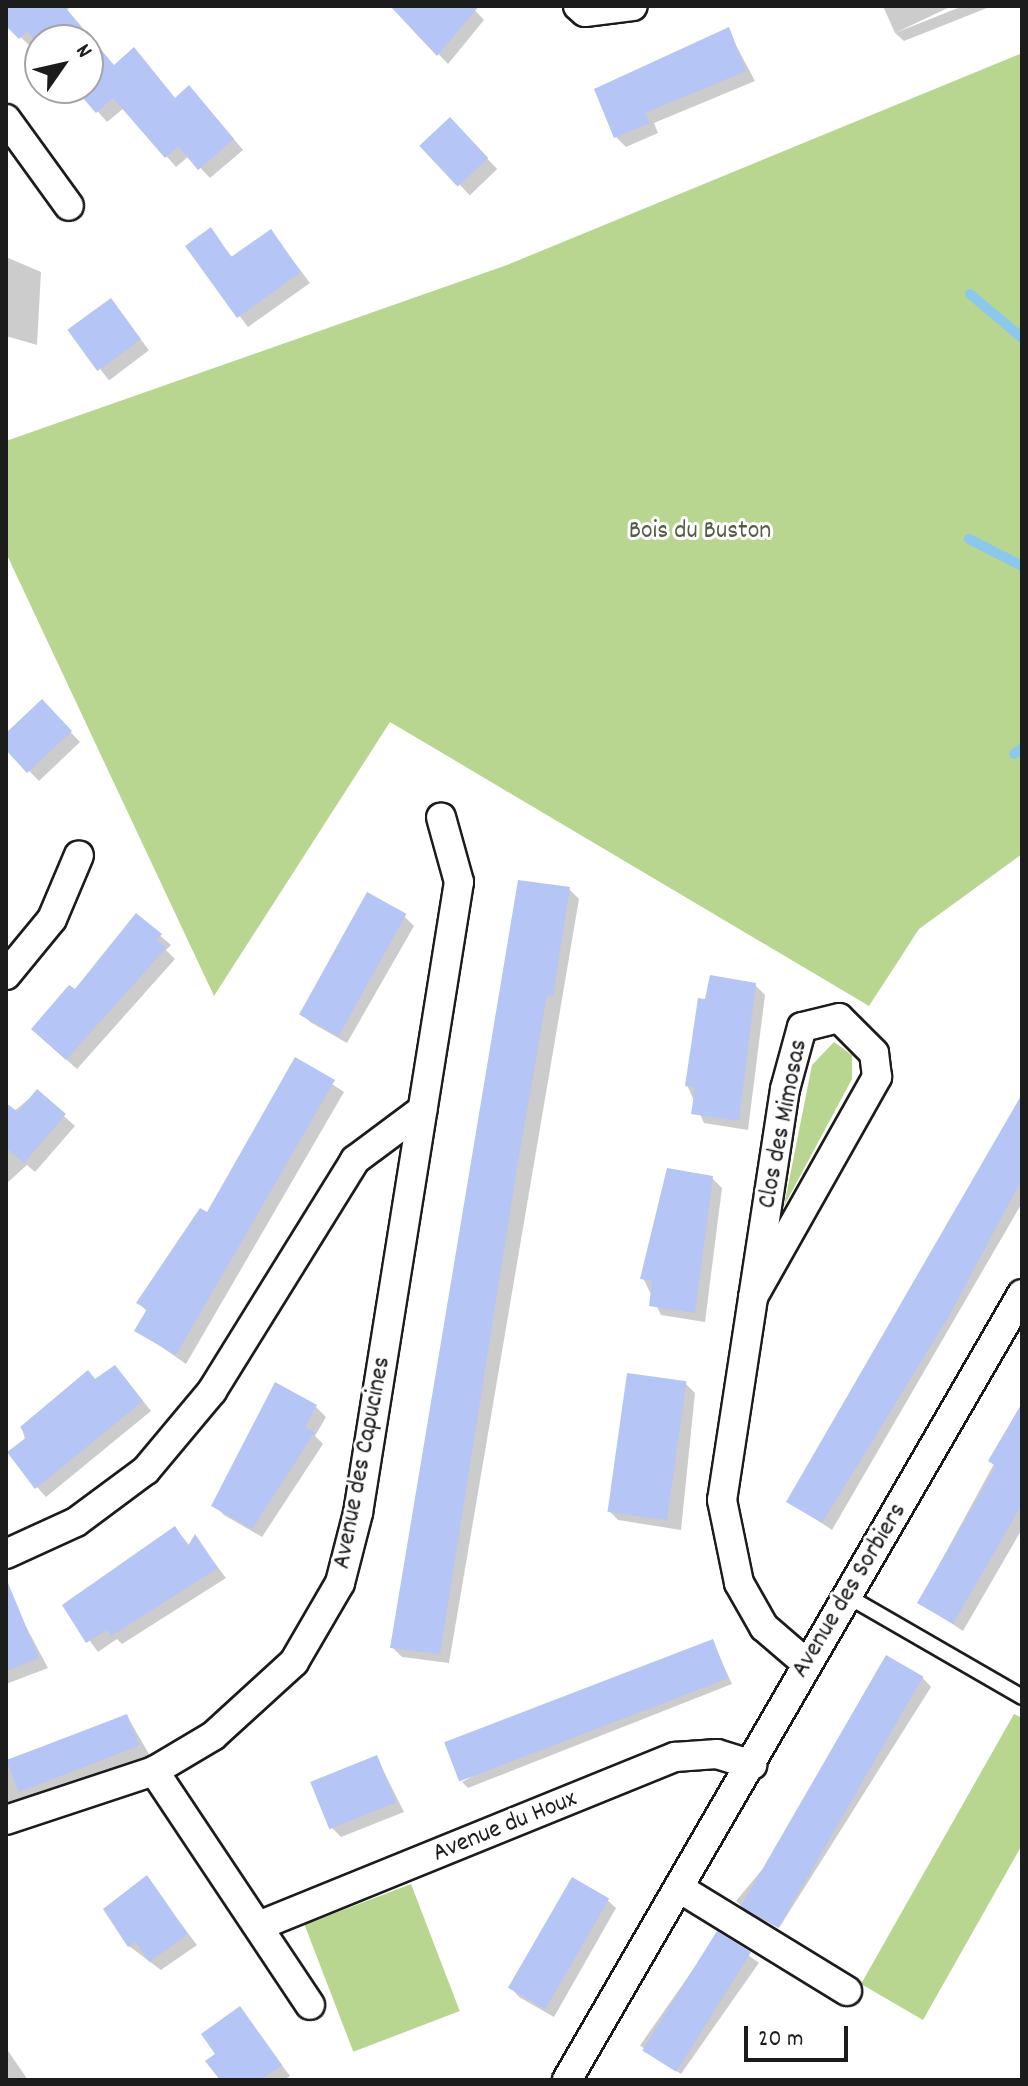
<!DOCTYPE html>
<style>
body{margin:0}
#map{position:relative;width:1028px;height:2086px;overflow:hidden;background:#fff;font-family:Dekko,sans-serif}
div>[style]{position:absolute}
.green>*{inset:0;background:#b8d68f;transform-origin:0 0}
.shadow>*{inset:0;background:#0003;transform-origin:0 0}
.stream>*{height:10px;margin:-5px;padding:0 5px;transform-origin:5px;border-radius:5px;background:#8cc8ec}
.building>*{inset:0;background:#b5c5f5;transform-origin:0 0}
.roads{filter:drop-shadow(2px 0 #1c1c1c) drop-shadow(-2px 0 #1c1c1c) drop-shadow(0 2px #1c1c1c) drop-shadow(0 -2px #1c1c1c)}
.service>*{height:14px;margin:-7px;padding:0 7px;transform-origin:7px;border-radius:7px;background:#fff}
.minor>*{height:28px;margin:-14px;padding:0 14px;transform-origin:14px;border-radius:14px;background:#fff}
span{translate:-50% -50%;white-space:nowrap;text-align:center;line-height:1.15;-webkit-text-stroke:6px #fff;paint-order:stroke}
.park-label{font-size:26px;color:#535d44}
.street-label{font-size:26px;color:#1c1c1c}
.frame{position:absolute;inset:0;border:8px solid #1c1c1c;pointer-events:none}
.north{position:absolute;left:24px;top:24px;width:80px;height:80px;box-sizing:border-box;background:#fff;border:2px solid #a4a4a4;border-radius:50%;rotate:56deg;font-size:22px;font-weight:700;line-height:32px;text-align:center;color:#1c1c1c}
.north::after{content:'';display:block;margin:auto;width:28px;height:36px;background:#1c1c1c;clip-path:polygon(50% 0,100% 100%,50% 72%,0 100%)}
.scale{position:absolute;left:744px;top:2026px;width:104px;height:36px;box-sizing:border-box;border:4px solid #1c1c1c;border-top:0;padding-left:10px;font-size:24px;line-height:28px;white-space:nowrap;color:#1c1c1c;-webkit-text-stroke:6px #fff;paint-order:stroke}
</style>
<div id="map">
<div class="green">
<i style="clip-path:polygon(1022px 53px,1022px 854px,919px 929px,869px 1006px,390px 722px,214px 996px,6px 553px,6px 441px,507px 265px)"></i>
<i style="clip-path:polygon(834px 1042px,852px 1055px,852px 1079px,784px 1206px,812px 1065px)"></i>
<i style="clip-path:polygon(1014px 1714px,1022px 1718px,1022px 1845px,923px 2020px,861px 1984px)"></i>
<i style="left:411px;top:1884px;width:136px;height:114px;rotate:69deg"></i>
</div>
<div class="shadow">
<i style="clip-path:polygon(6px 6px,71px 6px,67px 10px,114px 67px,176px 99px,199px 98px,243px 150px,210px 178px,189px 156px,176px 167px,124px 108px,107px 122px,77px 88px,88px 88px,88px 40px,40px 40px,31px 47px,6px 23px)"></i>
<i style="clip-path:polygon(402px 6px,471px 6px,484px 20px,448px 64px,397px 11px)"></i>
<i style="clip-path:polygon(883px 6px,952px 6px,895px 33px)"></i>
<i style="clip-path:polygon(963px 6px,992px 6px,904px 41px,895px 33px)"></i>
<i style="clip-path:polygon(728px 30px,755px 81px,654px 123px,658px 133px,626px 147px,616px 137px)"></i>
<i style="left:450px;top:120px;width:68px;height:38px;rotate:46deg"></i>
<i style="clip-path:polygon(210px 230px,233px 258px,271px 232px,310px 283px,248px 327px,187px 246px)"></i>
<i style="clip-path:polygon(6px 257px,41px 272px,37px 345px,6px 336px)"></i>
<i style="left:111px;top:300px;width:63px;height:50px;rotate:53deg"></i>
<i style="clip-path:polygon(42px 702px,80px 742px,39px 781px,6px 747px,6px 736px)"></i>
<i style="clip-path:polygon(569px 889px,579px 899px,449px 1663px,402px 1657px,392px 1647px)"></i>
<i style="clip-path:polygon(137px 916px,171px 945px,166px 950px,175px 959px,77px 1069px,43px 1039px)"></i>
<i style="clip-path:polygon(404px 916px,414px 926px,347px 1043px,310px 1022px,300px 1012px)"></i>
<i style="clip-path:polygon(755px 985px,765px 995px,748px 1130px,704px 1123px,687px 1085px,707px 1001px)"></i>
<i style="clip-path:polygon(296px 1060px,344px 1092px,186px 1364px,137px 1330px,148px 1312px,138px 1303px,208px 1215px)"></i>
<i style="clip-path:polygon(37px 1092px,75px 1126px,35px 1172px,27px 1165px,6px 1184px,6px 1118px)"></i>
<i style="clip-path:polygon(1022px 1096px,1022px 1203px,832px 1530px,788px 1501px)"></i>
<i style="clip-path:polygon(712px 1178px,722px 1188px,705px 1322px,661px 1315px,643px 1278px)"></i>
<i style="clip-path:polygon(88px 1373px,96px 1381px,124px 1377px,151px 1411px,46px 1497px,37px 1487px,22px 1428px)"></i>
<i style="clip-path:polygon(685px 1383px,695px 1393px,681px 1530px,618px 1520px,608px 1510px)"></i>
<i style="clip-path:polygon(316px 1407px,326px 1417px,315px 1436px,323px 1444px,262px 1537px,224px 1515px,214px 1505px)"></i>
<i style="clip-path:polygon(1022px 1412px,1022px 1529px,963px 1631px,919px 1602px)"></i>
<i style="clip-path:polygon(175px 1528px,190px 1546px,195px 1537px,226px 1578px,122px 1644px,117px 1639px,98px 1652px,64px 1606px)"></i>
<i style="clip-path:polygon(23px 1621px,48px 1668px,6px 1684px,6px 1627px)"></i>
<i style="clip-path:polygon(713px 1642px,732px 1684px,468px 1788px,462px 1782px)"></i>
<i style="clip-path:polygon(922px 1677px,931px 1687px,779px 1928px,746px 1911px,736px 1901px)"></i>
<i style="clip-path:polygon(127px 1716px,153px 1761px,6px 1815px,6px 1760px)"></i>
<i style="clip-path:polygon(377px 1758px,404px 1812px,341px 1837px,331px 1827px)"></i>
<i style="clip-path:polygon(146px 1878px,197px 1945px,161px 1970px,129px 1946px)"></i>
<i style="clip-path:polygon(607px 1900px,616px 1908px,554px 2017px,519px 1997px,511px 1988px)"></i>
<i style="left:718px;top:1934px;width:50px;height:136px;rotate:35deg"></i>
<i style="clip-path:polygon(240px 2009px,290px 2076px,284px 2080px,237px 2080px)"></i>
<i style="clip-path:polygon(6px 2048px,28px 2080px,6px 2080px)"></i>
</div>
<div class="stream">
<i style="left:970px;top:294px;width:68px;rotate:40.2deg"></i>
<i style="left:969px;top:539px;width:59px;rotate:27deg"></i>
<i style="left:1014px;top:754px;width:10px;rotate:-37deg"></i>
</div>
<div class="building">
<i style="clip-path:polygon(6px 6px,64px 6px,114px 65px,134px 47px,175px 98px,189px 85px,234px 139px,198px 170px,178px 146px,165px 158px,113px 98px,96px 113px,74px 88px,88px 88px,88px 40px,40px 40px,40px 47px,27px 31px,19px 39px,6px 26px)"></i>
<i style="clip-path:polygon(390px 6px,479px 6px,437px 56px)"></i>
<i style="clip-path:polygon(729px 27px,746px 71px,645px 113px,650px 123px,614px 138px,594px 89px)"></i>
<i style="left:450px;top:117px;width:56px;height:42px;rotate:47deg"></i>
<i style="clip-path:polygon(211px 227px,231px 257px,271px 229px,301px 272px,237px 318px,185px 246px)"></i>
<i style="left:111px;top:298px;width:51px;height:54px;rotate:54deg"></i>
<i style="clip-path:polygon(42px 699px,72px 731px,27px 773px,6px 750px,6px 733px)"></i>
<i style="clip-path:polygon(518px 880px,570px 887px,553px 996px,547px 995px,517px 1168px,440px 1654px,390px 1648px)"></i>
<i style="left:367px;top:892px;width:45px;height:140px;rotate:29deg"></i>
<i style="clip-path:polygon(136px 913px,162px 934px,157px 940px,166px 948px,66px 1060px,31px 1029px,69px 985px,75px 989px)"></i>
<i style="clip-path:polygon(710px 975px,756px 983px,739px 1121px,691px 1114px,695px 1088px,685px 1086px,698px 998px,705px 999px)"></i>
<i style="clip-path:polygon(295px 1057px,335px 1080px,176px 1355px,134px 1331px,147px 1309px,136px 1303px,200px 1208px,207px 1212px)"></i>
<i style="clip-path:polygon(37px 1089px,66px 1114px,24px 1163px,6px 1148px,6px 1103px,18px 1112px)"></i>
<i style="clip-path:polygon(1022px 1094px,1022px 1179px,949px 1316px,822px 1523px,786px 1502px)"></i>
<i style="clip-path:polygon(667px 1168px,713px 1176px,695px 1313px,649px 1306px,652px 1281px,640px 1279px)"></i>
<i style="clip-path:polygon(115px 1365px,143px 1401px,35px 1489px,7px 1452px,27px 1437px,20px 1427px,88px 1370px,95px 1379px)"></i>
<i style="left:627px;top:1373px;width:60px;height:140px;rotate:8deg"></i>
<i style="clip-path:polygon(275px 1382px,317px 1405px,305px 1427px,315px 1432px,252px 1529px,211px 1506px)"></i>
<i style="clip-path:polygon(1022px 1403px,1022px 1504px,953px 1624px,917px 1603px,996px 1466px,988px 1461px)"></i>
<i style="clip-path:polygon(175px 1526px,188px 1546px,195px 1534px,218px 1568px,111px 1636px,107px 1630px,86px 1643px,62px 1605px)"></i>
<i style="clip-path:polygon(6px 1578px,39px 1658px,6px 1671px)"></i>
<i style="left:713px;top:1639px;width:42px;height:288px;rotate:69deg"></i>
<i style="left:886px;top:1655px;width:43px;height:290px;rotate:30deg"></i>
<i style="left:127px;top:1714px;width:34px;height:129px;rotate:69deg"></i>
<i style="left:377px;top:1755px;width:51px;height:72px;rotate:68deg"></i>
<i style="clip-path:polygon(147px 1875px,188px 1934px,149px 1962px,136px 1942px,128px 1947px,103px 1909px)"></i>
<i style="left:572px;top:1877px;width:43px;height:128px;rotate:30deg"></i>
<i style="left:717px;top:1931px;width:40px;height:141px;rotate:32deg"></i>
<i style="clip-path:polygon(240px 2006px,282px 2065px,260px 2080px,220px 2080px,205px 2061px,215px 2054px,201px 2034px)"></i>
</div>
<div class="roads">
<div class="service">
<i style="left:849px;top:1597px;width:200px;rotate:30deg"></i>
</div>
<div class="minor">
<i style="left:578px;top:6px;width:9px;rotate:41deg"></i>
<i style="left:585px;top:12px;width:48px;rotate:-7.1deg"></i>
<i style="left:6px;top:119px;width:107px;rotate:54.1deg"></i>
<i style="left:6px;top:975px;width:72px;rotate:-50.6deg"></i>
<i style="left:52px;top:919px;width:69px;rotate:-67.1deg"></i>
<i style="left:753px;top:1297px;width:253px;rotate:-60.6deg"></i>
<i style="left:877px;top:1077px;width:24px;rotate:-97deg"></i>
<i style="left:874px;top:1053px;width:49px;rotate:-135deg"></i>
<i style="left:839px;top:1018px;width:38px;rotate:166deg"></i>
<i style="left:802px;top:1027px;width:64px;rotate:105.3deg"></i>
<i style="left:785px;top:1089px;width:416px;rotate:98.7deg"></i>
<i style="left:722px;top:1500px;width:85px;rotate:78.4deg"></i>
<i style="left:739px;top:1583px;width:51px;rotate:60.4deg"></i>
<i style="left:764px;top:1627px;width:55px;rotate:40.6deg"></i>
<i style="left:6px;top:1554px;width:77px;rotate:-24.6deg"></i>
<i style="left:76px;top:1522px;width:87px;rotate:-36.6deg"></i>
<i style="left:146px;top:1470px;width:103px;rotate:-50.1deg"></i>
<i style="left:212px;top:1391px;width:272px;rotate:-58.2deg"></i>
<i style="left:355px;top:1160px;width:84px;rotate:-36.7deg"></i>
<i style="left:154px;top:1771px;width:281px;rotate:56.3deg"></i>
<i style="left:6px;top:1820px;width:156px;rotate:-18.3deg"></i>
<i style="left:154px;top:1771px;width:69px;rotate:-30.7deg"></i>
<i style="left:213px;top:1736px;width:110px;rotate:-42.4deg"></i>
<i style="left:294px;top:1662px;width:91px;rotate:-59.8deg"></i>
<i style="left:340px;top:1583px;width:72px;rotate:-75.6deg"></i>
<i style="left:358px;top:1513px;width:639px;rotate:-80.91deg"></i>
<i style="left:459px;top:882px;width:67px;rotate:-105.5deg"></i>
<i style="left:679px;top:1888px;width:197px;rotate:31.5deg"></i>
<i style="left:261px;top:1925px;width:447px;rotate:-22.1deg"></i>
<i style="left:675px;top:1757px;width:42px;rotate:-4.1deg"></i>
<i style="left:717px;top:1754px;width:37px;rotate:17deg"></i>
<i style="left:567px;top:2080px;width:908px;rotate:-59.93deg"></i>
</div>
</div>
<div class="park-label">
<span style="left:700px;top:532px">Bois du Buston</span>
</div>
<div class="street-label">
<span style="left:784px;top:1124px;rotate:-79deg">Clos des Mimosas</span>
<span style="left:363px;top:1463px;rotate:-79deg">Avenue des Capucines</span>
<span style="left:850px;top:1591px;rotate:-59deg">Avenue des Sorbiers</span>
<span style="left:505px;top:1827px;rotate:-22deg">Avenue du Houx</span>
</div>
<div class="frame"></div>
<div class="north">N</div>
<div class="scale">20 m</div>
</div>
